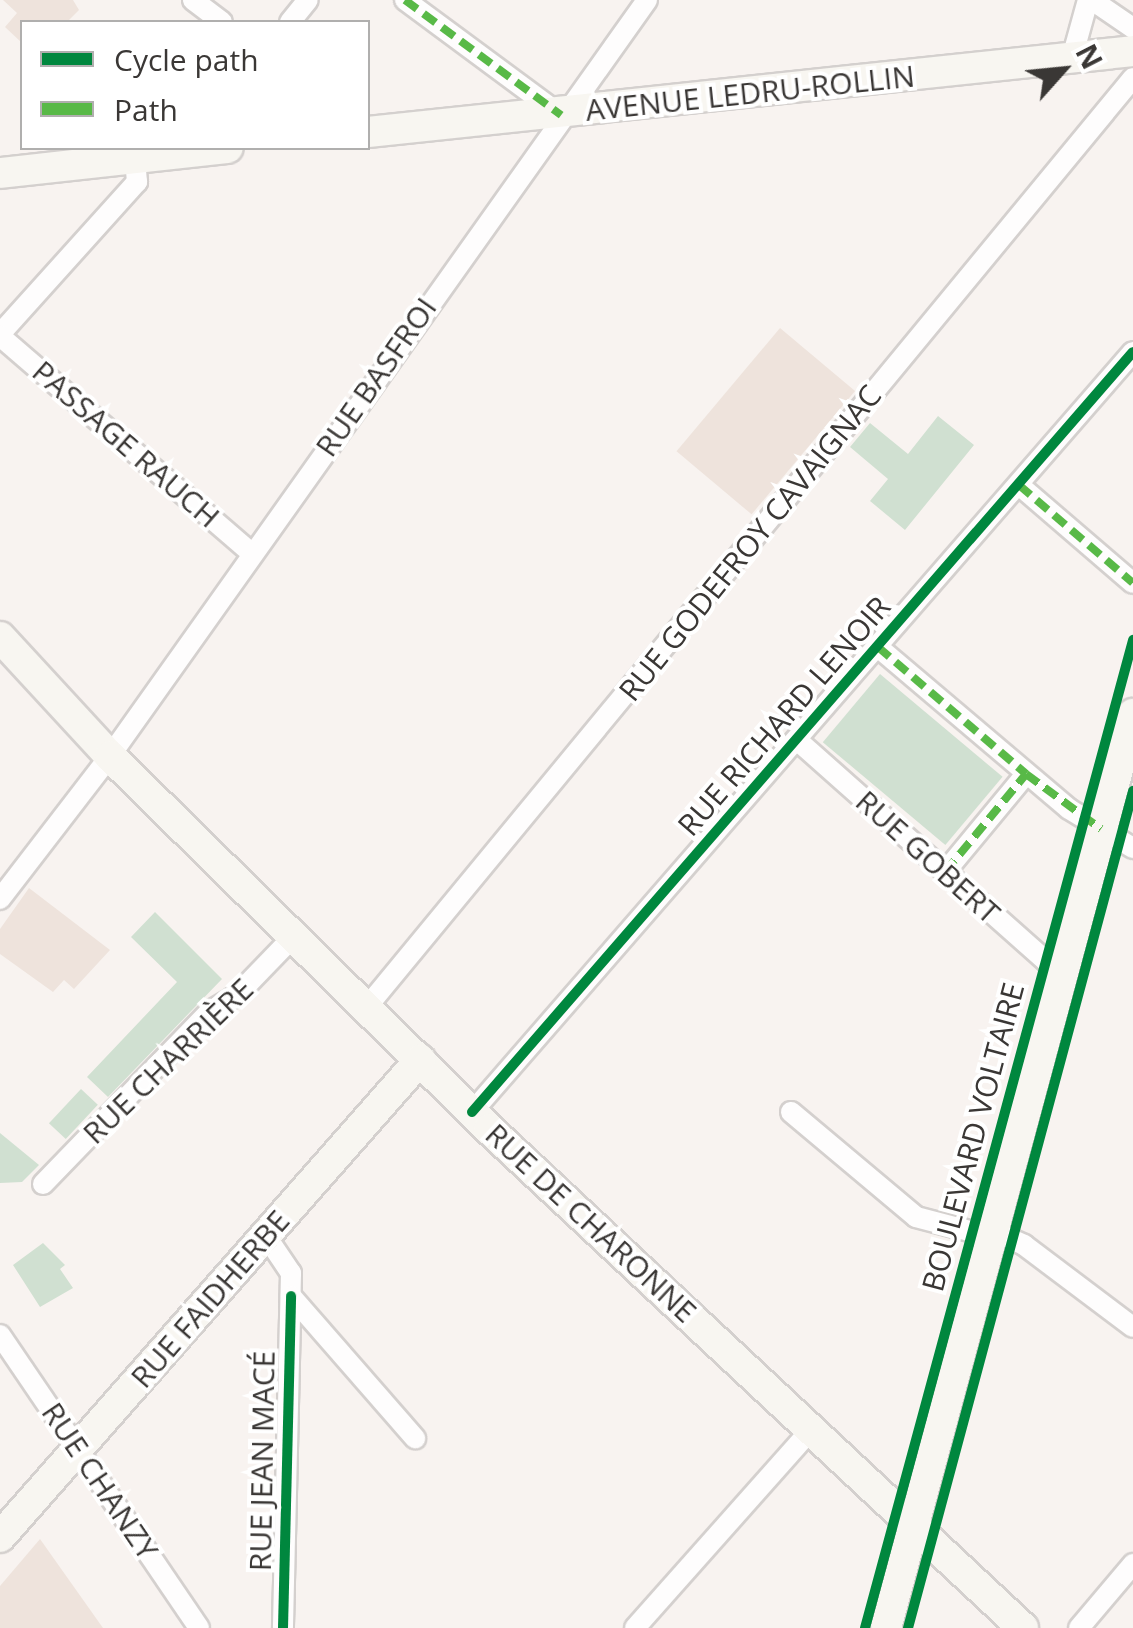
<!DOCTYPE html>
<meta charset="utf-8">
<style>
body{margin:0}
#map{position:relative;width:1133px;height:1628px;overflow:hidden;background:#f8f3f0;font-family:"Open Sans",sans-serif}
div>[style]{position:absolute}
.built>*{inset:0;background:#eee3dc;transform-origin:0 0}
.green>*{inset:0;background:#d0e0d1;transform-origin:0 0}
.roads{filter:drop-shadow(2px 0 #d4d0ce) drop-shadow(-2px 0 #d4d0ce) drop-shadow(0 2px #d4d0ce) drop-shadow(0 -2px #d4d0ce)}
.street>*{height:20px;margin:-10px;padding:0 10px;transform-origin:10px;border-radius:10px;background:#fefdfd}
.secondary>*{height:30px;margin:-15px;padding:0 15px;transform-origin:15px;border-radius:15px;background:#f8f6f1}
.quiet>*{height:8px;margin-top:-4px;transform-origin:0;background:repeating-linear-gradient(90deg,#58b947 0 15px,transparent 0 23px)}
.cycleway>*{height:10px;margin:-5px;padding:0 5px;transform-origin:5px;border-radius:5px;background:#00873e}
span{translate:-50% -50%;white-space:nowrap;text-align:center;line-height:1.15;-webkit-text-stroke:8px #fff;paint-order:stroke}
.street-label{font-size:30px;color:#3a3735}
.legend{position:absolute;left:20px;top:20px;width:350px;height:130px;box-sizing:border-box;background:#fff;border:2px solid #b0afae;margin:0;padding:12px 18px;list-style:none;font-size:30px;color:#3a3735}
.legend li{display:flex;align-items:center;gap:20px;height:50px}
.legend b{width:50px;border:2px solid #b0afae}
.north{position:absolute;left:1013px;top:20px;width:100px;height:100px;-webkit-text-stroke:8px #fff;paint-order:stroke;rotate:63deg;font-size:28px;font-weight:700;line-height:40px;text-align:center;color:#3a3735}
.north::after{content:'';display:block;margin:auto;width:35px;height:45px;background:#3a3735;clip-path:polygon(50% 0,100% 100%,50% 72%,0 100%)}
</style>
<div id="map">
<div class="built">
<i style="clip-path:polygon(3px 0,73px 0,79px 10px,67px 22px,22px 22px,22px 43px,5px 27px,17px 13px)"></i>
<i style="left:780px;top:328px;width:98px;height:161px;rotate:40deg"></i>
<i style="clip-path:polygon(29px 888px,110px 950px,74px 989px,64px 980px,53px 992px,0 954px,0 929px)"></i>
<i style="clip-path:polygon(40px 1539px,103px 1628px,0 1628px,0 1586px)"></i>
</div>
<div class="green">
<i style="clip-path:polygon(938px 416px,974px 445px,905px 530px,870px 501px,888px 479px,850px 447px,870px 423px,908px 454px)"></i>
<i style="left:880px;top:674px;width:160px;height:89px;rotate:40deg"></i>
<i style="clip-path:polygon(155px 912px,222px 979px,108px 1097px,87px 1077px,177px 982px,131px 937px)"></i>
<i style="left:81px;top:1089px;width:23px;height:47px;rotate:43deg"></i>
<i style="clip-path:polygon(0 1133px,39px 1165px,22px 1182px,0 1183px)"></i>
<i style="clip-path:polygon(43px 1243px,65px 1265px,60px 1269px,73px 1288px,40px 1307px,13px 1265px)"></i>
</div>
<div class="roads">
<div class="street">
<i style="left:193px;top:0;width:36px;rotate:37deg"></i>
<i style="left:405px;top:0;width:192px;rotate:36.5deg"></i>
<i style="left:1092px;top:0;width:50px;rotate:34.3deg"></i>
<i style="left:290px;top:22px;width:28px;rotate:-51deg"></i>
<i style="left:1072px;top:58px;width:60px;rotate:-74.6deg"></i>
<i style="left:0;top:334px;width:205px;rotate:-48deg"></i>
<i style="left:137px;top:182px;width:24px;rotate:-95deg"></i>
<i style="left:0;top:336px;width:332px;rotate:40.8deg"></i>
<i style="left:1019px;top:485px;width:150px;rotate:40.7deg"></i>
<i style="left:878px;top:647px;width:250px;rotate:40.3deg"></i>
<i style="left:1069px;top:809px;width:75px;rotate:31.4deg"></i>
<i style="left:797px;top:740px;width:333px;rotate:41.6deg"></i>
<i style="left:1046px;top:961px;width:19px;rotate:18deg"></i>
<i style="left:945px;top:872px;width:127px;rotate:-50.4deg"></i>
<i style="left:0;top:899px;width:180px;rotate:-52.4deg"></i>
<i style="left:110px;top:756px;width:927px;rotate:-54.61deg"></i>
<i style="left:366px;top:1008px;width:1205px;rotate:-50.49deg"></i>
<i style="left:472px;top:1112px;width:1007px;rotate:-48.99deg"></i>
<i style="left:791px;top:1112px;width:163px;rotate:40deg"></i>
<i style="left:916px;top:1217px;width:79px;rotate:14.7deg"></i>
<i style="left:43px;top:1184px;width:239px;rotate:-46deg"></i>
<i style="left:209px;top:1012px;width:33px;rotate:-31deg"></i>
<i style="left:237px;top:995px;width:81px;rotate:-46deg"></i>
<i style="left:993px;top:1231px;width:34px;rotate:24deg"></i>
<i style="left:1024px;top:1245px;width:136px;rotate:37deg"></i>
<i style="left:266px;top:1236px;width:45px;rotate:56deg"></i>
<i style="left:291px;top:1273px;width:355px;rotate:91.3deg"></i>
<i style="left:291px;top:1296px;width:189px;rotate:48.9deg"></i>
<i style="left:0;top:1335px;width:354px;rotate:55.8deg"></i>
<i style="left:635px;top:1628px;width:265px;rotate:-48.4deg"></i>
<i style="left:1079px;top:1628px;width:84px;rotate:-49.8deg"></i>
</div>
<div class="secondary">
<i style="left:368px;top:132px;width:769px;rotate:-6.04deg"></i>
<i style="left:0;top:173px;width:229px;rotate:-6.3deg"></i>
<i style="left:0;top:637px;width:162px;rotate:47.3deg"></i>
<i style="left:110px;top:756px;width:532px;rotate:44.54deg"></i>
<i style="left:489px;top:1129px;width:731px;rotate:43.06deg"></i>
<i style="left:0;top:1537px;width:636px;rotate:-48.64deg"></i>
<i style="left:886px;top:1628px;width:947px;rotate:-74.88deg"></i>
</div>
</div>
<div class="quiet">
<i style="left:405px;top:0;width:194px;rotate:36.4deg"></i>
<i style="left:1019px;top:485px;width:150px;rotate:40.7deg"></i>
<i style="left:878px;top:647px;width:195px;rotate:40.6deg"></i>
<i style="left:1026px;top:774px;width:93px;rotate:36.3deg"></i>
<i style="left:945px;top:872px;width:127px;rotate:-50.4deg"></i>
</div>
<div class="cycleway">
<i style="left:472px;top:1112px;width:1007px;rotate:-48.99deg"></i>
<i style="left:283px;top:1628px;width:332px;rotate:-88.6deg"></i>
<i style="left:865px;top:1628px;width:1024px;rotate:-74.82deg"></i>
<i style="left:908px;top:1628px;width:867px;rotate:-74.95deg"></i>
</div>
<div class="street-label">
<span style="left:750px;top:93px;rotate:-6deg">AVENUE LEDRU-ROLLIN</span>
<span style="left:376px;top:377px;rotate:-55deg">RUE BASFROI</span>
<span style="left:126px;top:444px;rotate:41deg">PASSAGE RAUCH</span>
<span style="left:750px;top:543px;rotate:-51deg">RUE GODEFROY CAVAIGNAC</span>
<span style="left:784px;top:716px;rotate:-49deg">RUE RICHARD LENOIR</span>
<span style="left:928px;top:857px;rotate:42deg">RUE GOBERT</span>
<span style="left:168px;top:1061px;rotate:-44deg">RUE CHARRIÈRE</span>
<span style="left:973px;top:1137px;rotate:-75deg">BOULEVARD VOLTAIRE</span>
<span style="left:591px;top:1223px;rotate:43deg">RUE DE CHARONNE</span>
<span style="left:210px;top:1299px;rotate:-49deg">RUE FAIDHERBE</span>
<span style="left:262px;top:1461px;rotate:-89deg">RUE JEAN MACÉ</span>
<span style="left:100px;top:1481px;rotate:56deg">RUE CHANZY</span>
</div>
<ul class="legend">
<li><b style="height:12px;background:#00873e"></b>Cycle path</li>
<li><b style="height:12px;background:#58b947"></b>Path</li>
</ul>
<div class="north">N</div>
</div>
